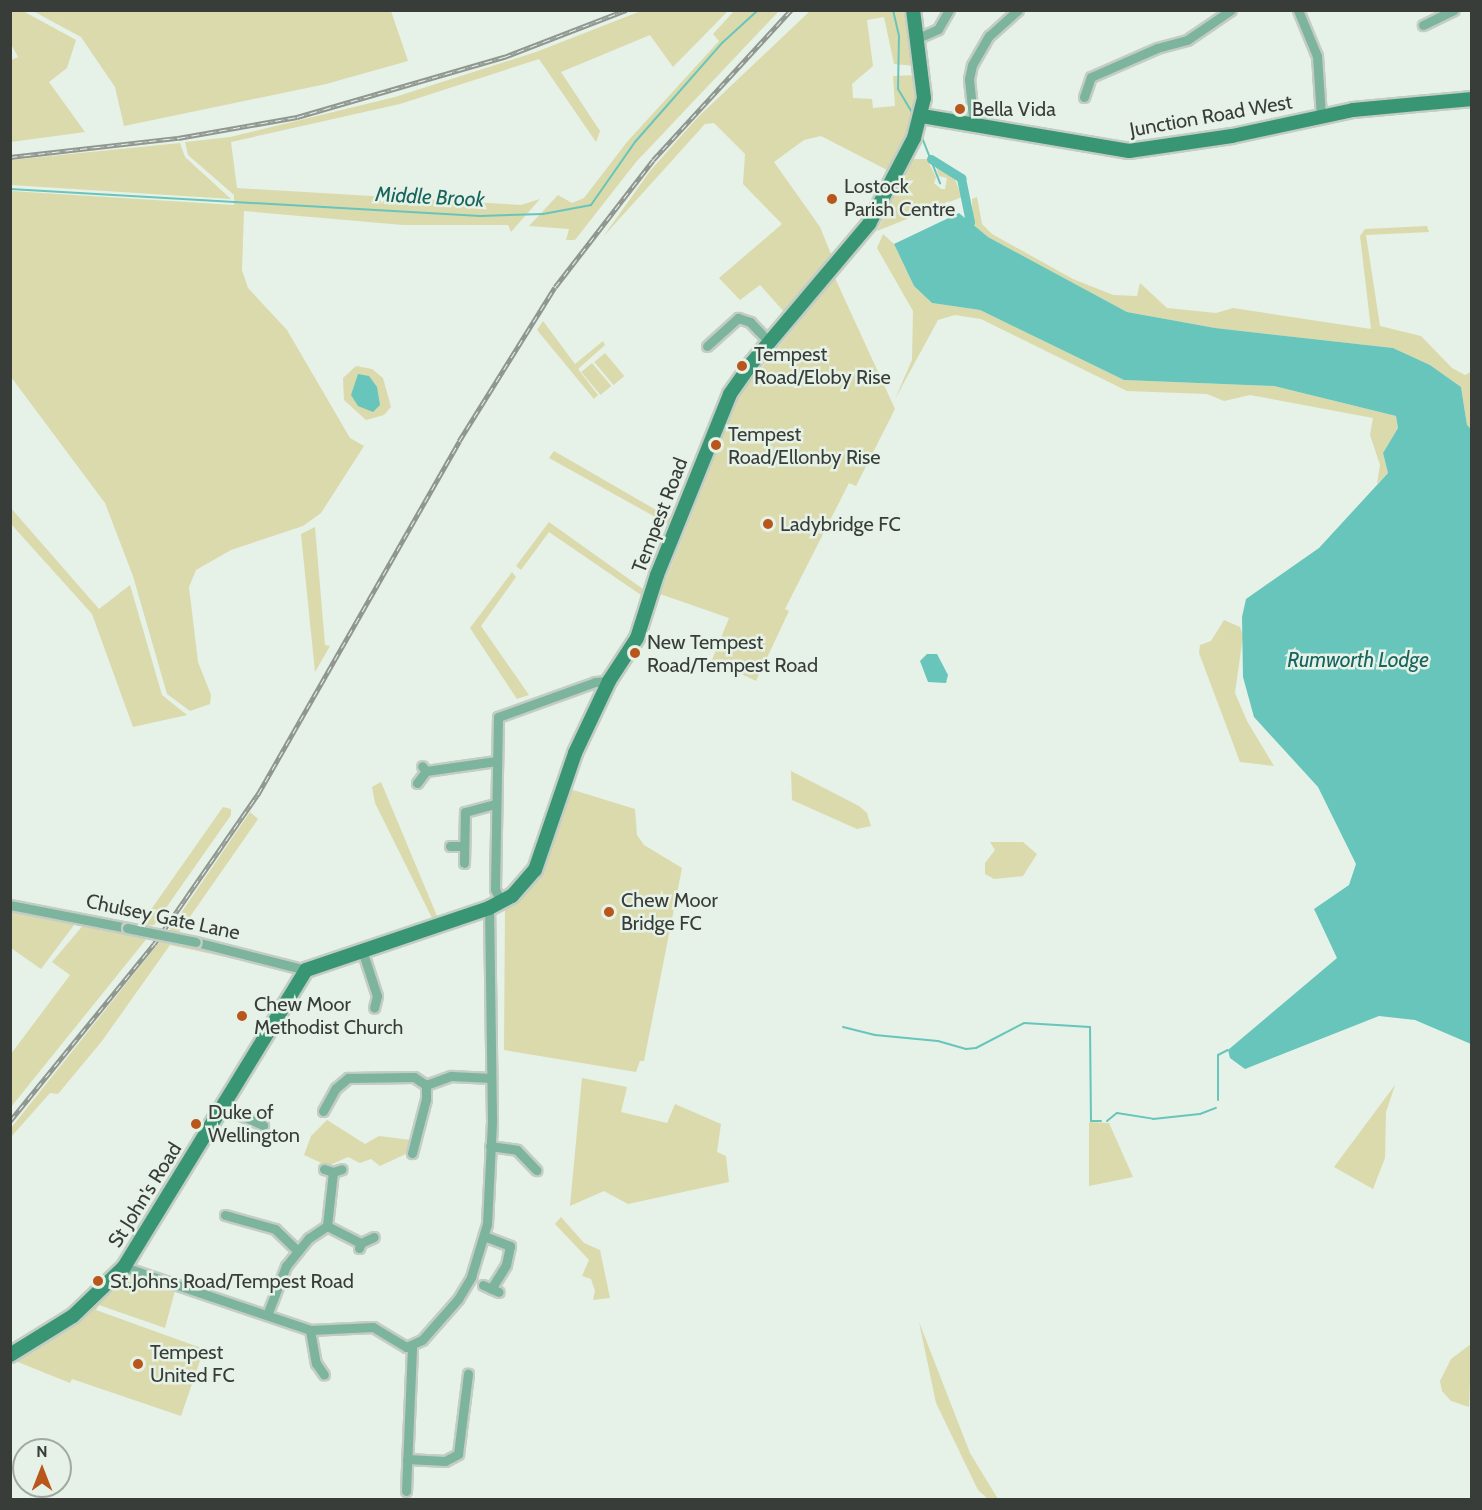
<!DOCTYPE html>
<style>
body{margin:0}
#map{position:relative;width:1482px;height:1510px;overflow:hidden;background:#e6f1e7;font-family:Cabin,sans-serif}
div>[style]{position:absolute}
.green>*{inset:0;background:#dbdaac;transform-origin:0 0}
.water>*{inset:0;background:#67c5bb}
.stream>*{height:2px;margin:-1px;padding:0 1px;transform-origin:1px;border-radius:1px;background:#67c5bb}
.canal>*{height:9px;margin:-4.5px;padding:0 4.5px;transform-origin:4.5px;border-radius:4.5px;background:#67c5bb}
.roads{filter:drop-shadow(2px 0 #c3cdc4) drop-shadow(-2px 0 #c3cdc4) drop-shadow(0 2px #c3cdc4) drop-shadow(0 -2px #c3cdc4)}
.street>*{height:9px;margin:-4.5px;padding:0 4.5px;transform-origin:4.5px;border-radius:4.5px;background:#7cb49d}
.secondary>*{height:14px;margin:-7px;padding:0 7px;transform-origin:7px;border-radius:7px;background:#389675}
.rail>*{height:4.5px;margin-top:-2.25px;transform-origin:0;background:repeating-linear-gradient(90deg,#e6f1e7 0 7px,#8f9790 0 14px);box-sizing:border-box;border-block:2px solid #8f9790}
.bridges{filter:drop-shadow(2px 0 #c3cdc4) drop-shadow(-2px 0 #c3cdc4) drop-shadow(0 2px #c3cdc4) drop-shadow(0 -2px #c3cdc4)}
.street-bridge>*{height:9px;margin:-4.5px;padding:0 4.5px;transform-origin:4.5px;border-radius:4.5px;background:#7cb49d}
.dots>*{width:16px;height:16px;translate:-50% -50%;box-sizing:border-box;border:3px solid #e6f1e7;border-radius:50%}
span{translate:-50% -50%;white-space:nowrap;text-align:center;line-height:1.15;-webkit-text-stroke:5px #e6f1e7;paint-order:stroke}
.poi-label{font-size:20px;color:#393d39}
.left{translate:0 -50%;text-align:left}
.street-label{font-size:20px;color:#393d39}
.water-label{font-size:21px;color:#17655e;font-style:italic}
.frame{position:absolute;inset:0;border:12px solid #393d39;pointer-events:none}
.north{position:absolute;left:12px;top:1438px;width:60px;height:60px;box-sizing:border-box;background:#e6f1e7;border:2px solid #a1a9a1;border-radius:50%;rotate:0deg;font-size:16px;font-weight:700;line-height:24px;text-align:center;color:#393d39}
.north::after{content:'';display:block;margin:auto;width:21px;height:27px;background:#b8561b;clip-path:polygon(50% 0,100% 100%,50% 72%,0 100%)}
</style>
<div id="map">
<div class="green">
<i style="clip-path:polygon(11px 10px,23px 11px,76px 40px,67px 68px,49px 82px,85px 132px,11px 142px,11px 60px,18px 57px,11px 44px)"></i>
<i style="clip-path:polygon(735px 10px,779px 11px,636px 162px,575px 240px,566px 240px,569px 229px,529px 226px,558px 195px,572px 203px,584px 198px,627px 142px,719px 41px,713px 34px)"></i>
<i style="clip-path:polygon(33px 11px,391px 11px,408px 61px,326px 84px,124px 126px,115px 87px,81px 37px)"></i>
<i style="clip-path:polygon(641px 11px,728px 11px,673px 67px,650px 35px,561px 72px,600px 131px,596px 142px,539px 59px,400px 104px,231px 142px,237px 188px,521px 205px,540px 199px,511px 232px,508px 225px,403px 225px,244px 211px,242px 270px,248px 288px,287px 330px,350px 438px,364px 446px,321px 513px,303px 526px,231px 550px,196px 570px,189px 587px,198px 662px,211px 695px,210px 704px,190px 711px,167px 694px,133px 576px,105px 503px,11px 377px,11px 191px,234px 205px,234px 195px,188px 155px,185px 142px,230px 137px,395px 97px,536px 52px)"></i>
<i style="clip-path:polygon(810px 11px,906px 11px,916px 66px,894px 64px,884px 17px,867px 20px,873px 66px,852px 84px,853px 98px,872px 99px,873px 108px,895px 106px,893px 76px,917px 75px,918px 97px,910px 129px,889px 171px,821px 136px,804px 140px,774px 162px,820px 227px,833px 259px,786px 314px,760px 285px,740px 300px,719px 278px,782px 224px,743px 184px,745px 154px,714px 123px,705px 124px,603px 237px,650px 171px,698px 117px)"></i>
<i style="clip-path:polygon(180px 143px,185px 157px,231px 199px,11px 185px,11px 160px)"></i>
<i style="clip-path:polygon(912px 159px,927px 159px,936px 177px,934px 183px,941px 189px,945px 189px,947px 178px,939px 176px,935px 164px,952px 172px,962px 197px,877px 231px)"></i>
<i style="clip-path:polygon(977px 197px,982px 224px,992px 234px,1073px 279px,1113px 295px,1137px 296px,1140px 283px,1167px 308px,1216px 313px,1233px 308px,1371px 329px,1360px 236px,1365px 229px,1427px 226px,1429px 232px,1366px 235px,1380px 326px,1421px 336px,1452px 368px,1465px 375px,1471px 372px,1471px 430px,1467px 425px,1461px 387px,1430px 365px,1393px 348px,1214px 328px,1127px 312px,988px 237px,973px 225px,972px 199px)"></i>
<i style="clip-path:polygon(883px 234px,894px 244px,914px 286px,932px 303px,980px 310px,1124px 380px,1274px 386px,1396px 416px,1398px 428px,1383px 453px,1388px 473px,1377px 484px,1380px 465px,1370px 435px,1373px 418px,1250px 395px,1224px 401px,1207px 394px,1127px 391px,981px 319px,955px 315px,938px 320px,895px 399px,912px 360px,913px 311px,877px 248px)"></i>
<i style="clip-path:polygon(835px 278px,895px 409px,856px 486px,849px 483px,785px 609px,789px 611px,756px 681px,712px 660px,729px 618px,660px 594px,740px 394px)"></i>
<i style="clip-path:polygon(543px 321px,575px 364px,603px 341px,605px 345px,578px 369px,598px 395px,594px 399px,537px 330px)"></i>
<i style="left:605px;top:353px;width:30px;height:14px;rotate:50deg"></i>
<i style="left:592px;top:363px;width:30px;height:14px;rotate:50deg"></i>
<i style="clip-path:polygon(356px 366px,372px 369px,383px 378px,391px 407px,384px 415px,366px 420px,344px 400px,343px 378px)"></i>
<i style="clip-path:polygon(554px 451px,670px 518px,668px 524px,549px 458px)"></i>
<i style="clip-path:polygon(10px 507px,99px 609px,130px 585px,162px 695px,187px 715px,133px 727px,92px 614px,11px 524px)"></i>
<i style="clip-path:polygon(549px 522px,643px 589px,641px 595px,549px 532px,521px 570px,516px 566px)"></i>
<i style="clip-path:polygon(315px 527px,325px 645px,330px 646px,315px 672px,301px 534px)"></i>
<i style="clip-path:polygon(512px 572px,516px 577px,481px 626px,529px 695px,517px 699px,470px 628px)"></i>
<i style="clip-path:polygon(1224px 620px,1240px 627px,1243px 636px,1235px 693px,1247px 721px,1274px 766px,1240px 762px,1199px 653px,1200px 645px,1211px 641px)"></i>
<i style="clip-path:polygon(791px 771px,859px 806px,867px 813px,871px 826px,857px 829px,792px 800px)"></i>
<i style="clip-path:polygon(381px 782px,437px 916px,432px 918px,375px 803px,372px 787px)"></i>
<i style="clip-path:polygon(570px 789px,635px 809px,637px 835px,644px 845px,682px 868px,644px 1061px,640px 1061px,636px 1072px,504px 1050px,505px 908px,522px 898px,536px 881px)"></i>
<i style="clip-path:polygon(223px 807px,231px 809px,231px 815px,154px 925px,145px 926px,143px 921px)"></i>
<i style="clip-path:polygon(250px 812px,258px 819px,178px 934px,168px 932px)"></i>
<i style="clip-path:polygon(990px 842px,1023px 842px,1037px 854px,1023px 876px,994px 879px,985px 874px,985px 863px,995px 850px)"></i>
<i style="clip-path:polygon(10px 908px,77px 921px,41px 969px,11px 948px)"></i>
<i style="clip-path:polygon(85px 923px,148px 937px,11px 1107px,11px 1054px,70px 975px,52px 962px)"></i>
<i style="clip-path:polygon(161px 940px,254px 959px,253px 963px,170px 945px,102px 1041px,58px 1094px,50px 1093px,11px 1137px,11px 1128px)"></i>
<i style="clip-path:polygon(582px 1078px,627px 1087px,621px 1112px,667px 1123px,675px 1104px,721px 1124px,717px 1152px,726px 1156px,729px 1182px,628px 1204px,604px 1191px,570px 1206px)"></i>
<i style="clip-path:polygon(1395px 1085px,1386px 1112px,1385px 1158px,1373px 1189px,1334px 1167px)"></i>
<i style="clip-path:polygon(327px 1120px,365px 1144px,379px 1136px,411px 1140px,408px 1153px,380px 1166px,371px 1159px,360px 1163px,348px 1157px,328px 1166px,304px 1155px,311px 1136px)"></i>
<i style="clip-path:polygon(1089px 1122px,1109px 1123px,1133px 1177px,1089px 1186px)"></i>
<i style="clip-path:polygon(561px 1217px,584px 1243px,600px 1250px,610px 1298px,593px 1300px,595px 1291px,591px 1279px,582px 1276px,589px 1260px,555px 1224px)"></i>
<i style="clip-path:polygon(131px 1276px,175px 1291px,165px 1328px,99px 1305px,96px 1310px,204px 1349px,181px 1416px,72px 1379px,70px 1383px,13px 1360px,79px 1320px)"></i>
<i style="clip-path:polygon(919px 1322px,970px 1453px,998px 1499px,988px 1499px,978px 1490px,936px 1403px)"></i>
<i style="clip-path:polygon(1471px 1344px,1471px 1353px,1469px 1407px,1451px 1401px,1442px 1391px,1440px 1381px,1451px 1359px)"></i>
</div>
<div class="water">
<i style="clip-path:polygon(959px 213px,988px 237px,1127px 312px,1215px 328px,1393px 348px,1430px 365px,1461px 387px,1467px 425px,1472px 430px,1471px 1044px,1415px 1020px,1379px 1016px,1245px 1069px,1230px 1058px,1228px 1050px,1337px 958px,1314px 909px,1349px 885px,1356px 864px,1318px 787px,1254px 717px,1243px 677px,1242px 617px,1246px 599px,1319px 548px,1388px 473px,1383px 453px,1398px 428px,1396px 416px,1274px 386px,1124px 380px,980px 310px,932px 303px,914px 286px,894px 244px)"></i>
<i style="clip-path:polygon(358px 374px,369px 376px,377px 387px,380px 405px,373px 412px,358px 406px,351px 395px)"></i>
<i style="clip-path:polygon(927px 654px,937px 654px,948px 675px,946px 683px,928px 682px,920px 661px)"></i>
</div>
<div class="stream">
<i style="left:893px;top:10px;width:27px;rotate:77deg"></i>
<i style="left:899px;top:36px;width:53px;rotate:91.1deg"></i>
<i style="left:898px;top:89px;width:31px;rotate:59deg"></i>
<i style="left:921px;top:135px;width:52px;rotate:68.4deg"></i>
<i style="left:10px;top:189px;width:471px;rotate:3.3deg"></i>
<i style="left:480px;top:216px;width:63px;rotate:-1.8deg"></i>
<i style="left:543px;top:214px;width:49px;rotate:-10.6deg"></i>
<i style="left:591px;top:205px;width:77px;rotate:-55.1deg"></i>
<i style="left:635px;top:142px;width:132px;rotate:-48.7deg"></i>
<i style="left:722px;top:43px;width:49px;rotate:-42.5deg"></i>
<i style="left:843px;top:1027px;width:33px;rotate:14deg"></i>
<i style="left:875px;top:1035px;width:63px;rotate:5.4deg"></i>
<i style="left:938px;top:1041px;width:29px;rotate:16deg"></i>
<i style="left:966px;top:1049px;width:10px;rotate:-6deg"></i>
<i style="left:976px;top:1048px;width:54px;rotate:-27.5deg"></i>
<i style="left:1024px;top:1023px;width:66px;rotate:3.5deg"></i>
<i style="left:1090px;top:1027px;width:94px;rotate:89.4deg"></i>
<i style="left:1091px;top:1121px;width:10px"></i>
<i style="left:1218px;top:1100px;width:45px;rotate:-90deg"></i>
<i style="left:1218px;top:1055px;width:11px;rotate:-27deg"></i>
<i style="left:1107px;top:1121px;width:13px;rotate:-39deg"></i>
<i style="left:1117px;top:1113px;width:36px;rotate:9deg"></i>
<i style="left:1153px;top:1119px;width:47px;rotate:-6.1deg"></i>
<i style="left:1200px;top:1114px;width:17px;rotate:-21deg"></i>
</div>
<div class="canal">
<i style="left:931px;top:159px;width:36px;rotate:32deg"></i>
<i style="left:961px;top:178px;width:45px;rotate:78.4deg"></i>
</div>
<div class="roads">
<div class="street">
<i style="left:1298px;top:10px;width:50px;rotate:67.6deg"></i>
<i style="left:1317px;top:56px;width:60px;rotate:86.2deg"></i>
<i style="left:1423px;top:25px;width:34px;rotate:-26deg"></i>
<i style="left:918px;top:38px;width:22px;rotate:-24deg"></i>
<i style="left:938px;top:29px;width:22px;rotate:-60deg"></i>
<i style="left:1084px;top:97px;width:21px;rotate:-71deg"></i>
<i style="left:1091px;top:77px;width:72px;rotate:-23.7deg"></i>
<i style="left:1157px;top:48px;width:31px;rotate:-15deg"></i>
<i style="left:1187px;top:40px;width:53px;rotate:-34.3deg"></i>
<i style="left:974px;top:126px;width:47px;rotate:-96.1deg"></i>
<i style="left:969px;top:79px;width:14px;rotate:-78deg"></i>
<i style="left:972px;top:65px;width:34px;rotate:-60deg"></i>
<i style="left:989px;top:36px;width:39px;rotate:-42deg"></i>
<i style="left:707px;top:346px;width:42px;rotate:-42.1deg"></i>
<i style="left:738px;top:318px;width:13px;rotate:18deg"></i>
<i style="left:750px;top:322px;width:28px;rotate:46deg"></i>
<i style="left:426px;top:771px;width:71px;rotate:-8.1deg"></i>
<i style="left:417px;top:783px;width:15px;rotate:-53deg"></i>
<i style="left:426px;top:771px;width:6px;rotate:-129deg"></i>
<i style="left:450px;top:846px;width:14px"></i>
<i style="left:464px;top:863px;width:51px;rotate:-88.9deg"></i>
<i style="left:465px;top:812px;width:31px;rotate:-15deg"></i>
<i style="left:501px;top:902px;width:14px;rotate:-115deg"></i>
<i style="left:495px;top:889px;width:172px;rotate:-89deg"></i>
<i style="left:498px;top:717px;width:103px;rotate:-19.8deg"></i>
<i style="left:595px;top:682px;width:14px;rotate:-4deg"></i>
<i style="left:10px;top:905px;width:119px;rotate:11.1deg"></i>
<i style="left:196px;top:942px;width:114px;rotate:14.3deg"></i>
<i style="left:362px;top:950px;width:48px;rotate:71.9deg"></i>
<i style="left:377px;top:996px;width:12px;rotate:104deg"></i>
<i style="left:426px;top:1085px;width:27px;rotate:-20deg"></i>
<i style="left:451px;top:1076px;width:40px;rotate:2.9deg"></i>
<i style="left:222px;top:1107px;width:45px;rotate:23.7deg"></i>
<i style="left:323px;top:1111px;width:26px;rotate:-61deg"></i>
<i style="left:336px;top:1088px;width:16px;rotate:-40deg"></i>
<i style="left:348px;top:1078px;width:66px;rotate:-0.9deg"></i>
<i style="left:414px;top:1077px;width:14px;rotate:34deg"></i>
<i style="left:426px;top:1085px;width:14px;rotate:90deg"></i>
<i style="left:426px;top:1099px;width:56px;rotate:104.5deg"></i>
<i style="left:490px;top:1146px;width:27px;rotate:8deg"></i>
<i style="left:517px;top:1150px;width:28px;rotate:46deg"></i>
<i style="left:324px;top:1169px;width:9px;rotate:18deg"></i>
<i style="left:333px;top:1172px;width:9px;rotate:-18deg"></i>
<i style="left:225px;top:1215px;width:52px;rotate:15.6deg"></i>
<i style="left:275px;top:1229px;width:32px;rotate:44deg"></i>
<i style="left:327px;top:1226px;width:38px;rotate:27deg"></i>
<i style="left:484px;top:1236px;width:28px;rotate:21deg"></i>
<i style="left:510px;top:1246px;width:19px;rotate:102deg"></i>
<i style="left:506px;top:1265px;width:28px;rotate:122deg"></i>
<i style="left:359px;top:1248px;width:5px;rotate:-68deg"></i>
<i style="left:361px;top:1243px;width:14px;rotate:-25deg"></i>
<i style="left:124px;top:1267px;width:196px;rotate:18.7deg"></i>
<i style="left:310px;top:1330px;width:63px;rotate:-2.7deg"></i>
<i style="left:373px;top:1327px;width:39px;rotate:31deg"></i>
<i style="left:406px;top:1347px;width:17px;rotate:-24deg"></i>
<i style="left:422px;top:1340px;width:55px;rotate:-48.7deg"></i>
<i style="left:458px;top:1299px;width:26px;rotate:-59deg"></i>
<i style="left:471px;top:1277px;width:55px;rotate:-73.2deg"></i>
<i style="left:487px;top:1224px;width:104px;rotate:-87.2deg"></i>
<i style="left:492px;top:1120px;width:212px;rotate:-90.8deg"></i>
<i style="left:483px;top:1285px;width:17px;rotate:24deg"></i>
<i style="left:267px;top:1315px;width:53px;rotate:-68.8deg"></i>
<i style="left:286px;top:1266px;width:36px;rotate:-51deg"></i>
<i style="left:309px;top:1238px;width:22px;rotate:-34deg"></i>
<i style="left:327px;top:1226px;width:54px;rotate:-83.7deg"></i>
<i style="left:310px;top:1330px;width:34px;rotate:80deg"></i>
<i style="left:316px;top:1363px;width:14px;rotate:56deg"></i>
<i style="left:407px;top:1459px;width:38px;rotate:3deg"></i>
<i style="left:445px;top:1461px;width:15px;rotate:-28deg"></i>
<i style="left:458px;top:1454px;width:81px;rotate:-82.9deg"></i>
<i style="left:406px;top:1491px;width:144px;rotate:-87.6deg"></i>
</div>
<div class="secondary">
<i style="left:922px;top:116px;width:210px;rotate:9.6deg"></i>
<i style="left:1129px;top:151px;width:104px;rotate:-8.3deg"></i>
<i style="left:1232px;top:136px;width:124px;rotate:-12.1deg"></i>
<i style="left:1353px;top:110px;width:120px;rotate:-5.3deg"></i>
<i style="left:10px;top:1355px;width:74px;rotate:-31.8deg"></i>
<i style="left:73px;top:1316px;width:71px;rotate:-43.9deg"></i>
<i style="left:124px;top:1267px;width:348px;rotate:-58.5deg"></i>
<i style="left:306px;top:970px;width:193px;rotate:-18.7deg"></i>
<i style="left:489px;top:908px;width:26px;rotate:-28deg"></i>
<i style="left:512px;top:896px;width:35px;rotate:-49deg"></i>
<i style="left:535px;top:870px;width:124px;rotate:-71.1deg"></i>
<i style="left:575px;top:753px;width:80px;rotate:-64.7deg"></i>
<i style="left:609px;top:681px;width:51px;rotate:-56.9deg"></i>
<i style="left:637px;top:638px;width:66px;rotate:-72.4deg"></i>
<i style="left:657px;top:575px;width:195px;rotate:-68deg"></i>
<i style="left:730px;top:394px;width:37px;rotate:-55deg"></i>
<i style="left:751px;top:364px;width:183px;rotate:-49.9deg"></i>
<i style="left:869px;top:224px;width:97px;rotate:-62.4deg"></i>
<i style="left:914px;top:138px;width:41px;rotate:-76deg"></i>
<i style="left:924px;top:98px;width:89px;rotate:-97.1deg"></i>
</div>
</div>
<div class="rail">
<i style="left:10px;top:157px;width:169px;rotate:-6.5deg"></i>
<i style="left:178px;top:138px;width:121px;rotate:-10deg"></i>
<i style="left:297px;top:117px;width:216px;rotate:-16.2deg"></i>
<i style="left:504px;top:57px;width:131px;rotate:-21.1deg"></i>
<i style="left:10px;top:1121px;width:228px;rotate:-50.9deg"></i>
<i style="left:154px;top:944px;width:183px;rotate:-55.3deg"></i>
<i style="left:258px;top:794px;width:406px;rotate:-60.3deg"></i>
<i style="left:459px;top:441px;width:181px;rotate:-58.1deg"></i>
<i style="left:555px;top:287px;width:160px;rotate:-52.3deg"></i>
<i style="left:653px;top:160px;width:204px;rotate:-47.4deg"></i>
</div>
<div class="bridges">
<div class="street-bridge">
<i style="left:127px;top:928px;width:70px;rotate:11.5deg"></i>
</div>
</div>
<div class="dots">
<i style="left:960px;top:109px;background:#b8561b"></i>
<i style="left:832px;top:199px;background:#b8561b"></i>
<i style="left:742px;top:366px;background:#b8561b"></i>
<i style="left:716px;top:445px;background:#b8561b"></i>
<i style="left:768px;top:524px;background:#b8561b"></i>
<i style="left:635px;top:653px;background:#b8561b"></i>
<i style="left:609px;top:912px;background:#b8561b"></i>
<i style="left:242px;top:1016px;background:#b8561b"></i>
<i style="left:196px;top:1124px;background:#b8561b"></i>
<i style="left:98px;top:1281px;background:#b8561b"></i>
<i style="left:138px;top:1364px;background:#b8561b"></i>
</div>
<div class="poi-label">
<span class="left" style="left:972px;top:109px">Bella Vida</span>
<span class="left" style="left:844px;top:198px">Lostock<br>Parish Centre</span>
<span class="left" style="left:754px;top:366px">Tempest<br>Road/Eloby Rise</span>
<span class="left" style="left:728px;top:446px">Tempest<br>Road/Ellonby Rise</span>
<span class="left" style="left:780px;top:524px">Ladybridge FC</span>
<span class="left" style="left:647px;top:654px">New Tempest<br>Road/Tempest Road</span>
<span class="left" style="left:621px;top:912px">Chew Moor<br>Bridge FC</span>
<span class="left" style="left:254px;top:1016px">Chew Moor<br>Methodist Church</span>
<span class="left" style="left:208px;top:1124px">Duke of<br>Wellington</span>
<span class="left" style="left:110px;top:1281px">St.Johns Road/Tempest Road</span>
<span class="left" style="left:150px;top:1364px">Tempest<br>United FC</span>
</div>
<div class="street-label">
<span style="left:1211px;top:116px;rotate:-10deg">Junction Road West</span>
<span style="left:660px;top:515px;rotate:-69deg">Tempest Road</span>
<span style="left:163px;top:917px;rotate:12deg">Chulsey Gate Lane</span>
<span style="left:145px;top:1195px;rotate:-58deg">St John's Road</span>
</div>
<div class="water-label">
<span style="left:430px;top:197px;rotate:3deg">Middle Brook</span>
<span style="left:1358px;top:660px">Rumworth Lodge</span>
</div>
<div class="frame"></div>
<div class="north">N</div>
</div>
